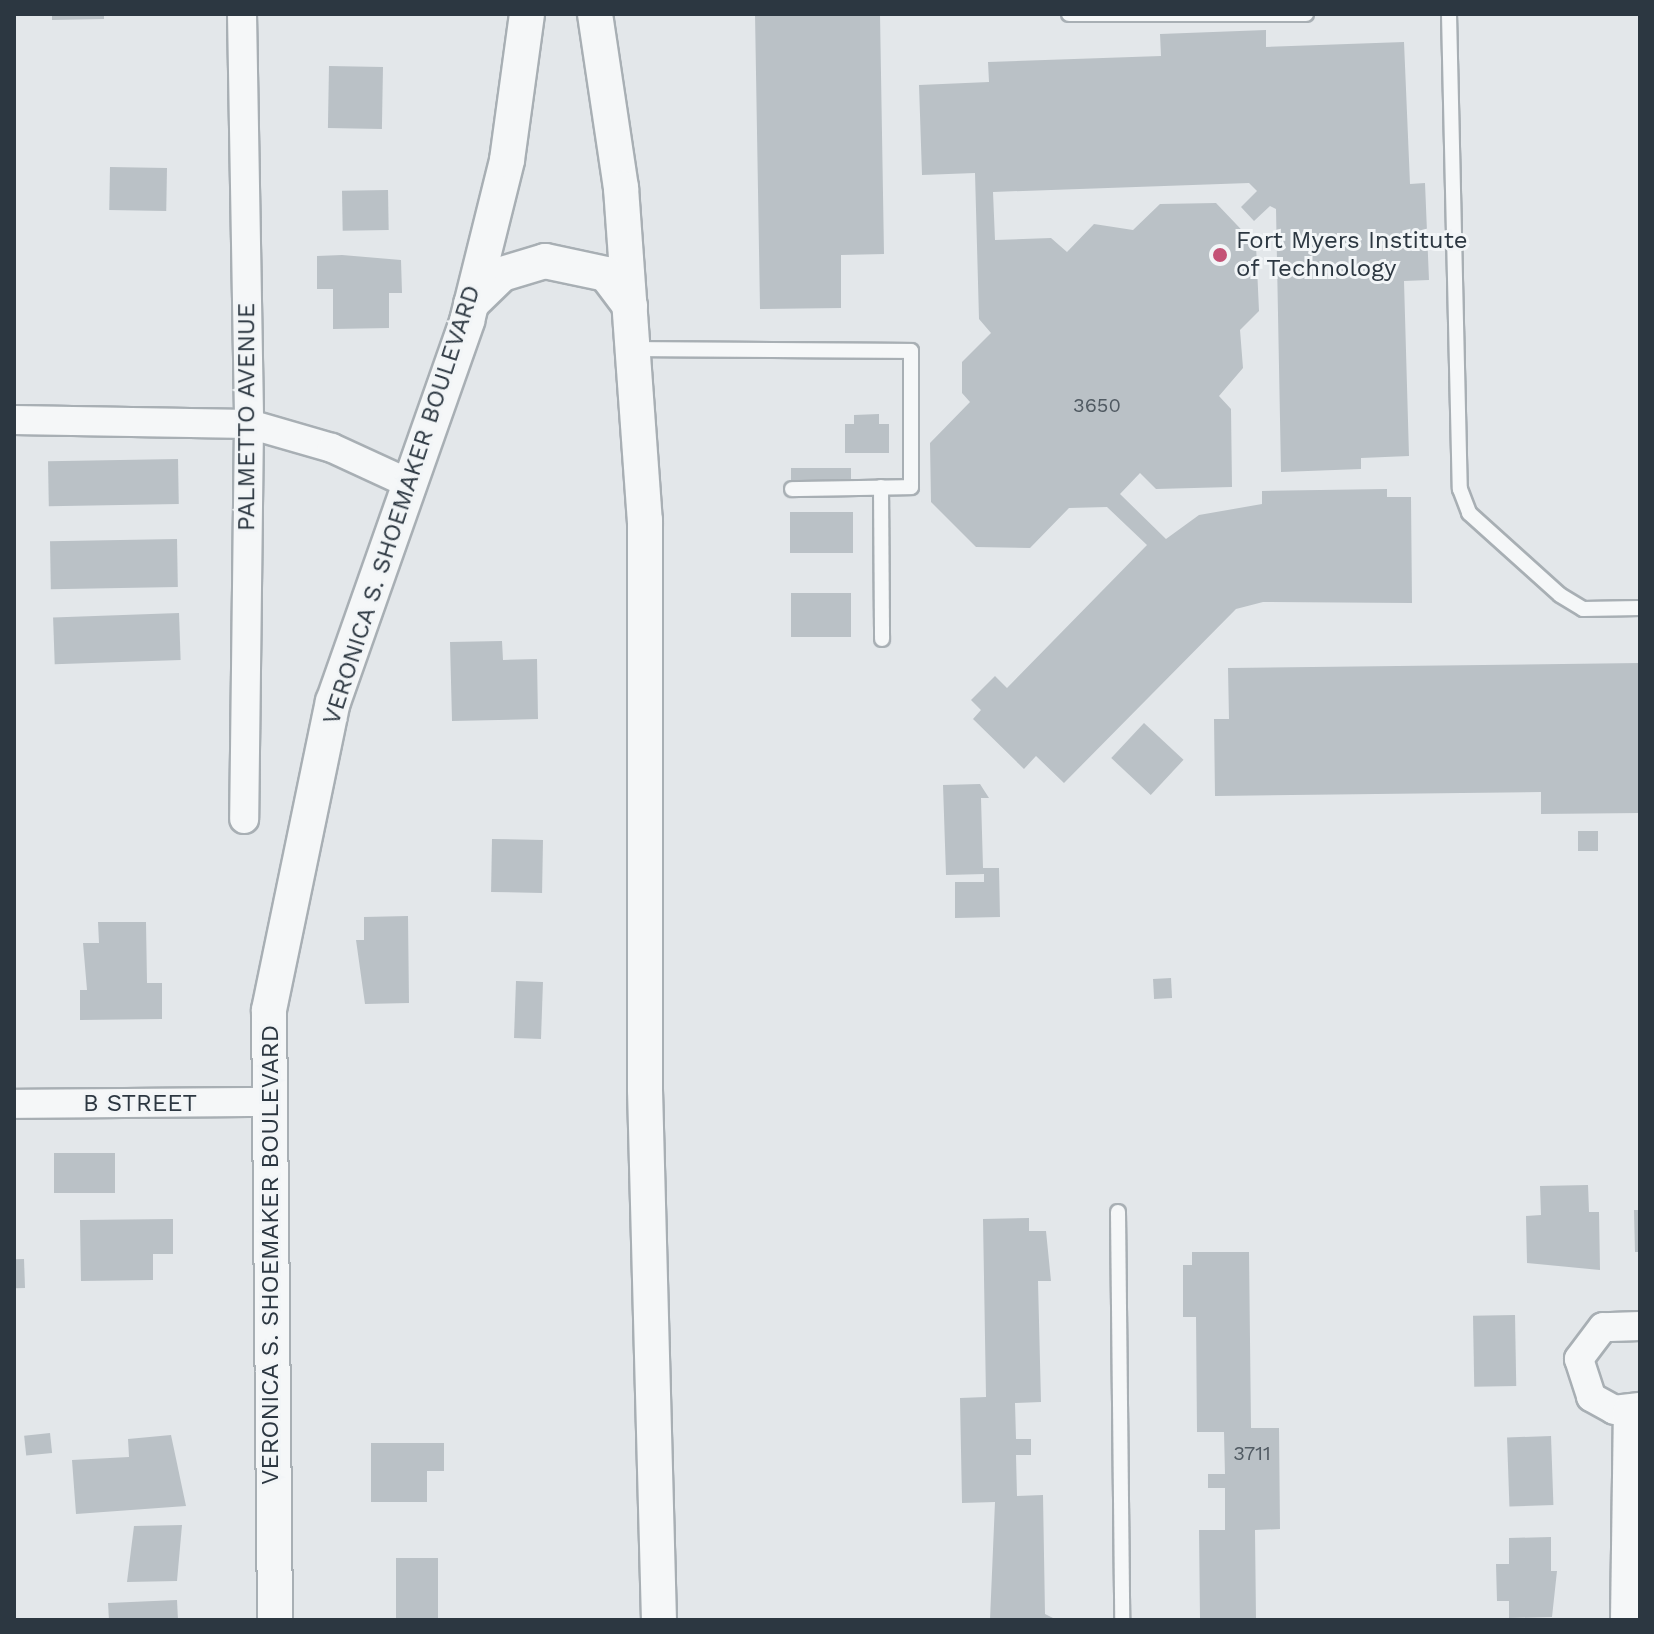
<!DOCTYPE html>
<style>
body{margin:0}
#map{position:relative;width:1654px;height:1634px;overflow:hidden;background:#e3e7ea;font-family:"Work Sans",sans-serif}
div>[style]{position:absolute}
.building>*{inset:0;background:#bac1c6;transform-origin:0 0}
.roads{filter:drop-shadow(2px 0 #a8afb4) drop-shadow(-2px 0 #a8afb4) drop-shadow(0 2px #a8afb4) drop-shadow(0 -2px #a8afb4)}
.service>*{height:14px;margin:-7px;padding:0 7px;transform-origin:7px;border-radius:7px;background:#f5f7f8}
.minor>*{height:28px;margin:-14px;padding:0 14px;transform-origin:14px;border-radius:14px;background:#f5f7f8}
.tertiary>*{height:34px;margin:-17px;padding:0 17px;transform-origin:17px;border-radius:17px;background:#f5f7f8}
.dots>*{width:22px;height:22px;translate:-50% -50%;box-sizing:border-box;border:4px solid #f2f5f7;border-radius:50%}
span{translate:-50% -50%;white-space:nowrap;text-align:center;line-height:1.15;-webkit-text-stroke:6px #f2f5f7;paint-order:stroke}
.number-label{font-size:20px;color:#505a62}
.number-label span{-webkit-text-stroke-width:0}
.poi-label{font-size:24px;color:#2c3741}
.left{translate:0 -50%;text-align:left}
.street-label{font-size:24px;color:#2c3741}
.frame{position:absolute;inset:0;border:16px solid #2c3741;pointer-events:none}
</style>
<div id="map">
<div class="building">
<i style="clip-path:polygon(52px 14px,104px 14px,104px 19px,52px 20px)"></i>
<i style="clip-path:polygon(755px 14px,880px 14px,884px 254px,841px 255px,841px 308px,760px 309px)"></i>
<i style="clip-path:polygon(1266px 30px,1266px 47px,1404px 42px,1410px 184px,1425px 183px,1429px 280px,1404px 281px,1409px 456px,1361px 458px,1361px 469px,1281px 472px,1276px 209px,1270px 206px,1254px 221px,1241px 207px,1257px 191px,1249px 183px,993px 192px,995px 240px,1051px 238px,1067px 252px,1094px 224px,1133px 230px,1160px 204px,1216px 203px,1256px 245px,1259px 311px,1240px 330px,1243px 368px,1219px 396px,1231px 409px,1232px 487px,1156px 489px,1140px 473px,1120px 494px,1166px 539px,1199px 515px,1262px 504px,1262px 491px,1387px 489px,1387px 497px,1411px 497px,1412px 603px,1263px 602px,1236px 609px,1064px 783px,1036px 756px,1024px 769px,973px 719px,981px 710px,971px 700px,995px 676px,1007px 688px,1147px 545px,1107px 507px,1069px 508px,1030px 548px,976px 547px,931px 502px,930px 443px,970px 402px,962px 393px,962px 362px,991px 333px,979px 319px,975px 173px,922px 175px,919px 85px,989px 82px,988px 62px,1161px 56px,1160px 34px)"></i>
<i style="left:329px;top:66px;width:54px;height:62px;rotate:1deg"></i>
<i style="left:110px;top:167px;width:57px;height:43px;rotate:1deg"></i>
<i style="left:388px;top:190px;width:40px;height:46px;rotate:89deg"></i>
<i style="clip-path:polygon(342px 255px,401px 260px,402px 293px,389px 293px,389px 328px,333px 329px,333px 289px,317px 289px,317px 256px)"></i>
<i style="clip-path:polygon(879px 414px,879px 424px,889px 424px,889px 453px,845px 453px,845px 424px,854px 424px,854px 415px)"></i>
<i style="left:178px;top:459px;width:45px;height:130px;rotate:89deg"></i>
<i style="left:851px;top:468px;width:12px;height:60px;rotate:90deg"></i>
<i style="left:790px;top:512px;width:63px;height:41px"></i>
<i style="left:177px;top:539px;width:48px;height:127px;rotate:89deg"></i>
<i style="left:791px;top:593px;width:60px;height:44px"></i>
<i style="left:179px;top:613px;width:47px;height:126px;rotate:88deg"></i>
<i style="clip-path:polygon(502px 641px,503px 660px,537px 659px,538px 719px,452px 721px,450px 642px)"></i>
<i style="clip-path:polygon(1640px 663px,1640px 813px,1541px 814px,1541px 792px,1215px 796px,1214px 719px,1229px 719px,1228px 668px)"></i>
<i style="left:1144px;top:723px;width:54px;height:48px;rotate:43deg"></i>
<i style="clip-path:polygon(980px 784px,989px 798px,981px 798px,983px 868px,999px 868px,1000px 917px,955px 918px,955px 882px,984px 882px,984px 874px,946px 875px,943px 785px)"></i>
<i style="left:1578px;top:831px;width:20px;height:20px"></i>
<i style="left:492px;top:839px;width:51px;height:53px;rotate:1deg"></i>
<i style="clip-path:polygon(408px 916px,409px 1003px,365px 1004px,356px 940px,364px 940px,364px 917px)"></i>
<i style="clip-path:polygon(98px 922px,146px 922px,147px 983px,162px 983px,162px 1019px,80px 1020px,80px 990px,87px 990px,83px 943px,99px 943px)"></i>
<i style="left:1171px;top:978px;width:20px;height:18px;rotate:87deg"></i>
<i style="left:516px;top:981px;width:27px;height:57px;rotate:2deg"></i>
<i style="left:54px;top:1153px;width:61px;height:40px"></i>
<i style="clip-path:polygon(1588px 1185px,1589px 1212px,1599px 1212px,1600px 1270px,1527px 1263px,1526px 1216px,1541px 1215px,1540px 1186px)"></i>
<i style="clip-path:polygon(1634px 1210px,1640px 1210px,1640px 1252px,1635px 1252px)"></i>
<i style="clip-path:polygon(1029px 1218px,1029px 1231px,1046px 1231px,1051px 1281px,1038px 1281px,1041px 1402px,1015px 1403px,1016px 1439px,1031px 1439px,1031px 1455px,1016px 1455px,1017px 1496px,1043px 1495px,1045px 1614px,1057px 1620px,990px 1620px,995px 1502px,962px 1503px,960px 1398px,986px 1397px,983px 1219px)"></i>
<i style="clip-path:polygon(173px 1219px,173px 1254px,153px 1254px,153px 1280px,81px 1281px,80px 1220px)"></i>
<i style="clip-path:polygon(1192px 1252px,1249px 1252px,1251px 1428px,1279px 1428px,1280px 1529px,1255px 1530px,1256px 1620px,1200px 1620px,1199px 1530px,1225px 1530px,1225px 1488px,1208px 1488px,1208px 1474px,1225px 1474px,1224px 1432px,1197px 1432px,1196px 1317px,1183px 1317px,1183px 1265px,1192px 1265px)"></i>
<i style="left:24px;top:1259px;width:29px;height:10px;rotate:88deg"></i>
<i style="left:1515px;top:1315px;width:71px;height:42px;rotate:89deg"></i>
<i style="left:50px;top:1433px;width:20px;height:26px;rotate:84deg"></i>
<i style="clip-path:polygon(171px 1435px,186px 1506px,76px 1514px,72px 1460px,129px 1457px,128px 1439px)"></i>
<i style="left:1551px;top:1436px;width:69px;height:44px;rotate:88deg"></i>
<i style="clip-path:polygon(371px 1443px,444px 1443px,444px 1471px,427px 1471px,427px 1502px,371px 1502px)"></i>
<i style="clip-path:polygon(182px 1525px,177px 1581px,127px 1582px,134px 1526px)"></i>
<i style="clip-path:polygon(1551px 1537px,1551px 1571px,1557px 1571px,1552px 1617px,1509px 1618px,1509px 1601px,1497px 1601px,1496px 1564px,1509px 1564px,1509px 1538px)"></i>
<i style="left:396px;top:1558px;width:42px;height:61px"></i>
<i style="clip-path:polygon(177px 1600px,178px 1620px,109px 1620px,108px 1603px)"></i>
</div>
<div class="roads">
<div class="service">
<i style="left:1069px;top:14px;width:237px"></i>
<i style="left:1449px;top:14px;width:475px;rotate:88.7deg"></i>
<i style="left:1460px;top:489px;width:26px;rotate:69deg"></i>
<i style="left:1469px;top:513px;width:122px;rotate:42deg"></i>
<i style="left:1560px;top:595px;width:27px;rotate:31deg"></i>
<i style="left:1583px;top:609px;width:57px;rotate:-1deg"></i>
<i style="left:633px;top:349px;width:278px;rotate:0.4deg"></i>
<i style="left:911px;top:351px;width:136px;rotate:90deg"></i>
<i style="left:911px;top:487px;width:119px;rotate:179deg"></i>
<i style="left:881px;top:487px;width:152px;rotate:89.6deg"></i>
<i style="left:1118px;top:1212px;width:408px;rotate:89.4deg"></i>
</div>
<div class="minor">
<i style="left:242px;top:14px;width:410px;rotate:89deg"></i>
<i style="left:249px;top:424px;width:395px;rotate:90.7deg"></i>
<i style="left:14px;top:420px;width:235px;rotate:1deg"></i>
<i style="left:249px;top:424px;width:86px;rotate:16.1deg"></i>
<i style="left:332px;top:448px;width:84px;rotate:24.7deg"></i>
<i style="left:14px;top:1104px;width:252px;rotate:-0.5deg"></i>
<i style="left:1640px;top:1326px;width:37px;rotate:178deg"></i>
<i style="left:1603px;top:1327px;width:40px;rotate:127deg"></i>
<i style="left:1579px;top:1359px;width:40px;rotate:72deg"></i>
<i style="left:1591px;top:1397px;width:26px;rotate:29deg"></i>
<i style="left:1614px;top:1410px;width:26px;rotate:-7deg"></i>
<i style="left:1625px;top:1620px;width:210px;rotate:-89.2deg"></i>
</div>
<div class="tertiary">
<i style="left:595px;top:14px;width:176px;rotate:81.5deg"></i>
<i style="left:621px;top:188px;width:333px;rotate:85.9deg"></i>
<i style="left:645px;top:520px;width:570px;rotate:90deg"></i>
<i style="left:645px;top:1090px;width:530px;rotate:88.49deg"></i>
<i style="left:471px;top:304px;width:43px;rotate:-44.1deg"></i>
<i style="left:502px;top:274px;width:45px;rotate:-16.8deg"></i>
<i style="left:545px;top:261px;width:62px;rotate:12deg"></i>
<i style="left:606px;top:274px;width:40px;rotate:53deg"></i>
<i style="left:275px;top:1620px;width:610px;rotate:-90.56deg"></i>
<i style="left:269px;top:1010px;width:315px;rotate:-78.3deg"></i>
<i style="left:333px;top:702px;width:404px;rotate:-70.6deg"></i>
<i style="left:467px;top:321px;width:166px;rotate:-76deg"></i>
<i style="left:507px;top:160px;width:147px;rotate:-82.2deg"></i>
</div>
</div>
<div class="dots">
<i style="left:1220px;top:255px;background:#c45276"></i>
</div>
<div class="number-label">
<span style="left:1097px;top:405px">3650</span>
<span style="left:1252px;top:1453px">3711</span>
</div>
<div class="poi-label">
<span class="left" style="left:1236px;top:255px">Fort Myers Institute<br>of Technology</span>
</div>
<div class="street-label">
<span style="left:247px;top:417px;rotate:-90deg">PALMETTO AVENUE</span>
<span style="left:402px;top:505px;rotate:-72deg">VERONICA S. SHOEMAKER BOULEVARD</span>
<span style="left:140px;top:1104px">B STREET</span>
<span style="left:271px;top:1255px;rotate:-90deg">VERONICA S. SHOEMAKER BOULEVARD</span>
</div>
<div class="frame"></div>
</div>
